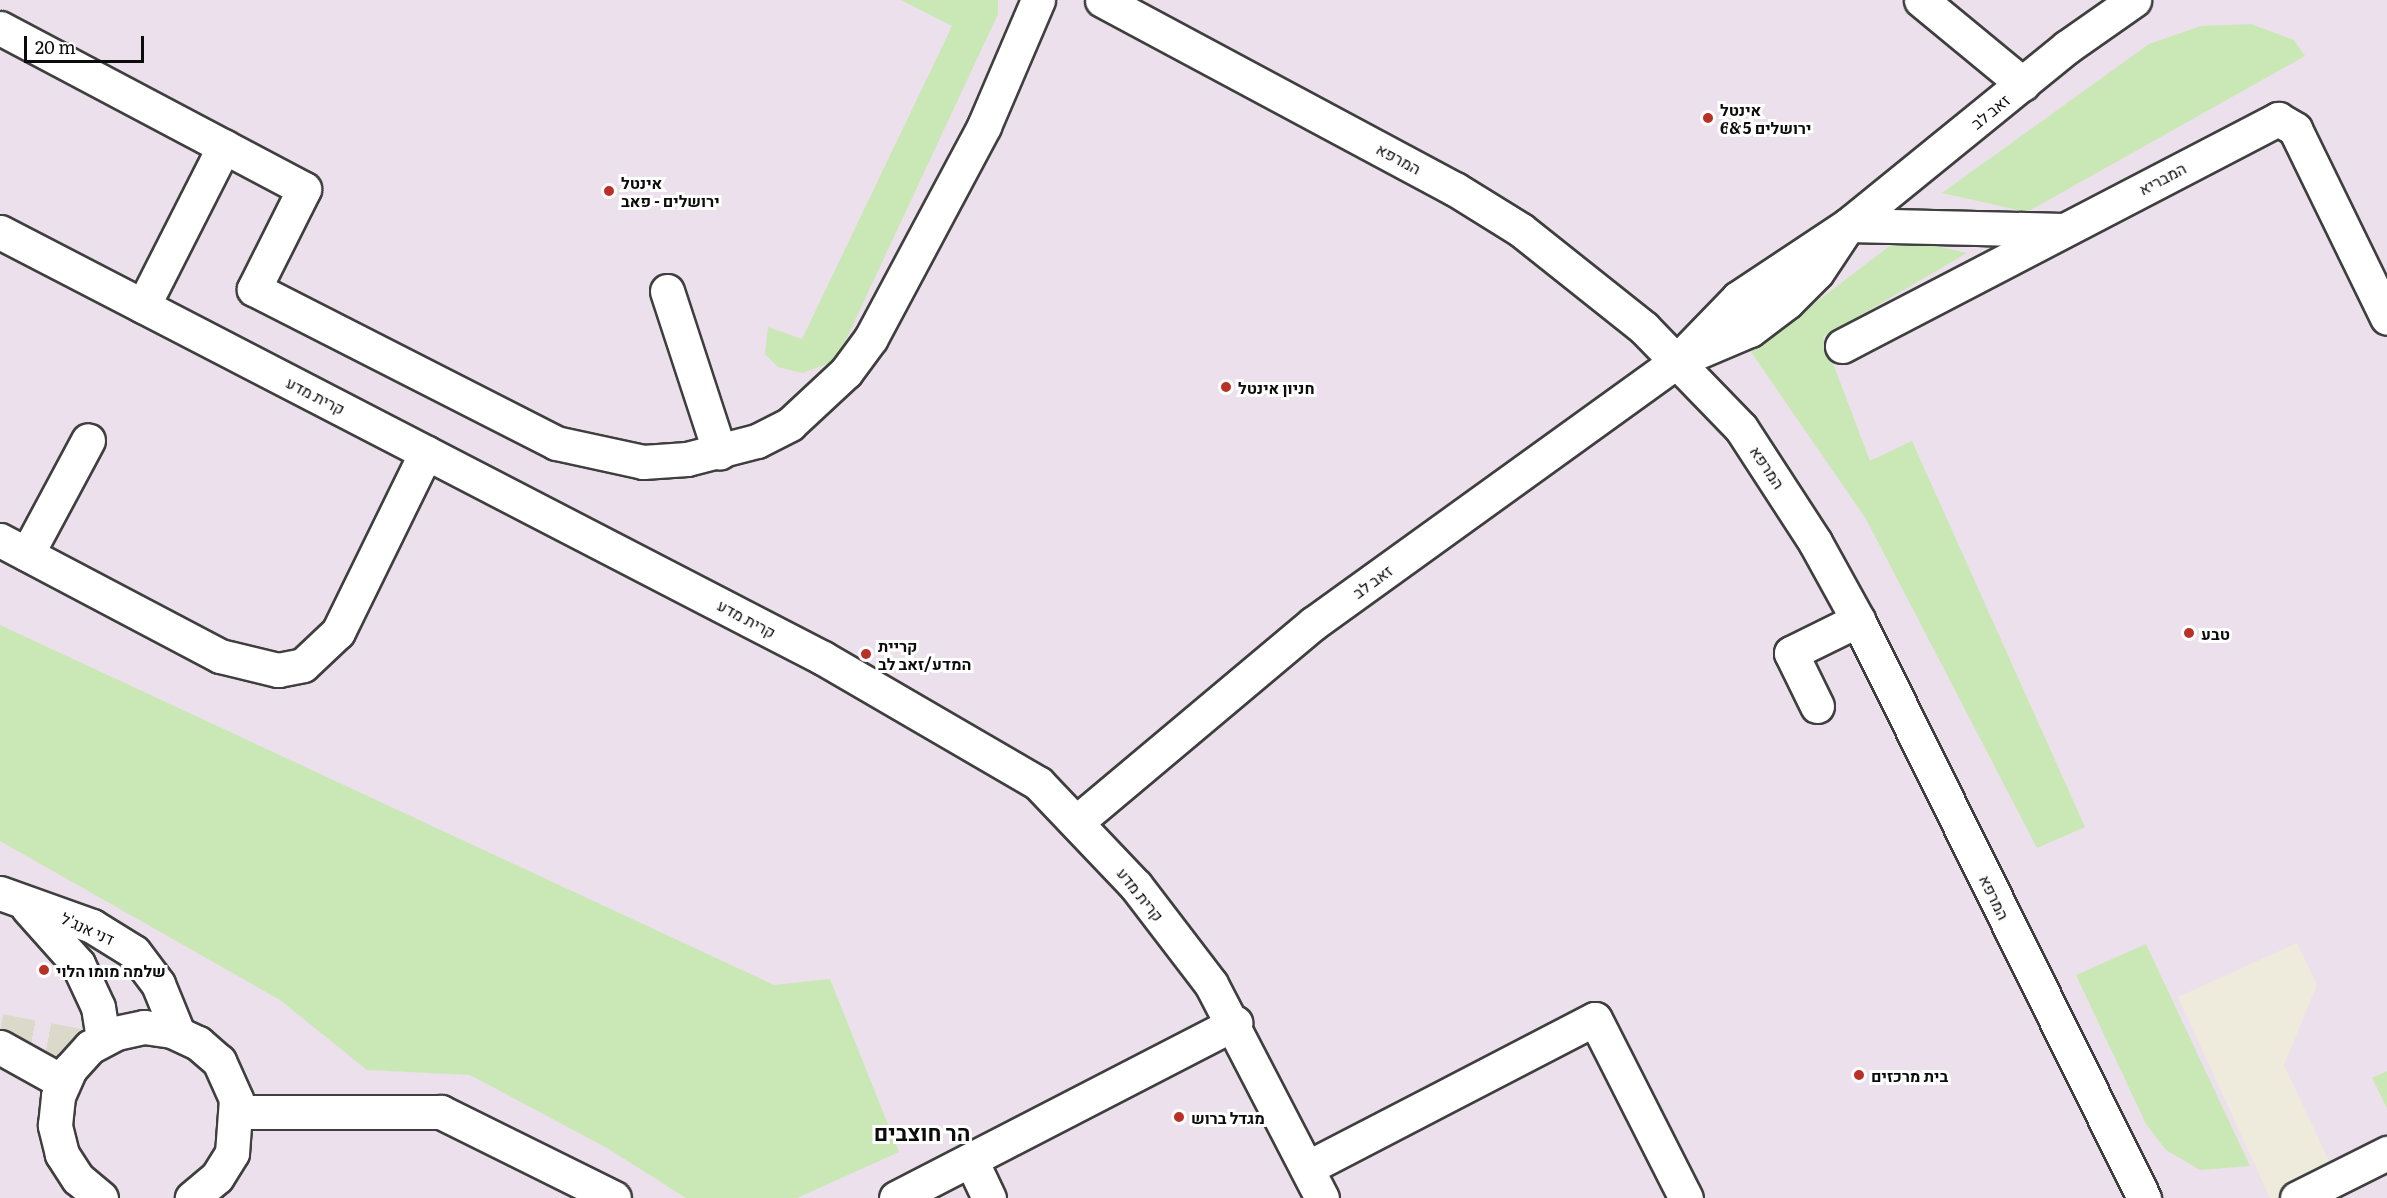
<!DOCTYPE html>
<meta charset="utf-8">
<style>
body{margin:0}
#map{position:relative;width:2387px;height:1198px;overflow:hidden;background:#fffdeb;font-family:Literata,Heebo,serif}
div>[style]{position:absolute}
.industrial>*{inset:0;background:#ebe0eb;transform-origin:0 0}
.green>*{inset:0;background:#cae8b6}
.plaza>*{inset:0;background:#eeebdc}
.minor-tunnel>*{height:33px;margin-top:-16.5px;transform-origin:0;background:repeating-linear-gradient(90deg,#dbd9ca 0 33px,transparent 0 49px)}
.roads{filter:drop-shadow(2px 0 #3f3f3f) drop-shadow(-2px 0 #3f3f3f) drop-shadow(0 2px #3f3f3f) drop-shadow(0 -2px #3f3f3f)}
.minor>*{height:33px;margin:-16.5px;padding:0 16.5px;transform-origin:16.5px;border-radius:16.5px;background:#fff}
.dots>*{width:16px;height:16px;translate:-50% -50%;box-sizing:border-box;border:3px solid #fff;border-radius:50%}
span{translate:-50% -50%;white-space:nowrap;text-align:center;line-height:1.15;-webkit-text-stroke:6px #fff;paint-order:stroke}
.poi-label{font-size:16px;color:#0c0c0c;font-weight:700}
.left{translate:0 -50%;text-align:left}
.street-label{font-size:16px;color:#0c0c0c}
.district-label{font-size:22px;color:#0c0c0c;font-weight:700}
.scale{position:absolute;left:24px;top:36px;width:120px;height:27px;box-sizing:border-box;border:3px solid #0c0c0c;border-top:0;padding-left:8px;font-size:18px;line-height:21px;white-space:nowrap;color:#0c0c0c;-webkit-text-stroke:4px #fff;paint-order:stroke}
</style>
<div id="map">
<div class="industrial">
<i style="left:0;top:0;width:2387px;height:1198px"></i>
</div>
<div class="green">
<i style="clip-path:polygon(901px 0,998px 0,998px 14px,836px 361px,802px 373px,778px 367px,765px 354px,768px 327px,802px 339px,952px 26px)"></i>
<i style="clip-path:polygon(2251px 24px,2294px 40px,2305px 56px,2027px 212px,1942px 193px,2149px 44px,2201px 26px)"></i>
<i style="clip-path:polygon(1900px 238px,1967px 253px,1823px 337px,1870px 461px,1912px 441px,2085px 827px,2037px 848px,1866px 519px,1751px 352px)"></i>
<i style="clip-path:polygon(0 625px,774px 985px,830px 979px,899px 1152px,797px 1198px,686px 1198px,607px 1148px,470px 1075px,367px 1070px,280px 1000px,0 841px)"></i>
<i style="clip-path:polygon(2146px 944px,2250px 1166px,2200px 1170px,2166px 1150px,2146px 1124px,2076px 975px)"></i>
<i style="clip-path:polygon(2387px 1071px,2387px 1108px,2372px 1078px)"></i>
</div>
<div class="plaza">
<i style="clip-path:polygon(2297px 943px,2317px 985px,2284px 1065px,2337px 1178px,2297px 1198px,2270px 1198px,2178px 997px)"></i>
</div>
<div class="minor-tunnel">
<i style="left:0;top:1030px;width:92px;rotate:10.7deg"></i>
</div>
<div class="roads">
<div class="minor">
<i style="left:1102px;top:0;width:400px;rotate:28.2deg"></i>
<i style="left:1455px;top:189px;width:78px;rotate:31.8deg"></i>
<i style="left:1521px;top:230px;width:157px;rotate:38.5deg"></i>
<i style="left:1644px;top:328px;width:139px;rotate:45.9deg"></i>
<i style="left:1741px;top:428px;width:136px;rotate:57deg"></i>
<i style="left:1815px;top:542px;width:89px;rotate:61.1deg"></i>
<i style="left:1858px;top:620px;width:645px;rotate:63.67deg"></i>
<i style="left:1921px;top:0;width:132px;rotate:39.5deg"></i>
<i style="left:0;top:28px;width:344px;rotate:27.9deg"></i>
<i style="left:304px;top:189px;width:112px;rotate:116.6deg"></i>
<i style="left:254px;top:289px;width:339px;rotate:27deg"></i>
<i style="left:556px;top:443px;width:89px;rotate:12.3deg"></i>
<i style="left:643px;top:462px;width:44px;rotate:-3.9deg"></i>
<i style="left:687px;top:459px;width:72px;rotate:-14.4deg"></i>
<i style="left:757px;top:441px;width:37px;rotate:-27deg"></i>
<i style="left:790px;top:424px;width:76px;rotate:-42.9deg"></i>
<i style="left:846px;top:372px;width:42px;rotate:-53.7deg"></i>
<i style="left:871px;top:338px;width:240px;rotate:-61.9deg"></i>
<i style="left:984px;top:126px;width:137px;rotate:-66.8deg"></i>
<i style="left:1848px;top:225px;width:215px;rotate:1.3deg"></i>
<i style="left:0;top:232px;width:927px;rotate:27.37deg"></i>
<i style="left:823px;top:658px;width:249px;rotate:30.2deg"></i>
<i style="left:1038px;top:783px;width:142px;rotate:46.4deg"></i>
<i style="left:1136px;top:886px;width:123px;rotate:52.6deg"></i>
<i style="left:1211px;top:984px;width:241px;rotate:62.6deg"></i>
<i style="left:667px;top:291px;width:170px;rotate:71.9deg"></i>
<i style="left:143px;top:306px;width:179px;rotate:-63.1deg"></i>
<i style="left:1842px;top:346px;width:492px;rotate:-27.5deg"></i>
<i style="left:2278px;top:119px;width:20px;rotate:30deg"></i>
<i style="left:2295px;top:129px;width:210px;rotate:64deg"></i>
<i style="left:1686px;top:357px;width:69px;rotate:-22.9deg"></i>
<i style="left:1750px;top:330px;width:46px;rotate:-37.1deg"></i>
<i style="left:1787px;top:302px;width:42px;rotate:-45deg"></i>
<i style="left:1817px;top:272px;width:50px;rotate:-56.3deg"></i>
<i style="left:0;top:540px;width:249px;rotate:27.8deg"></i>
<i style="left:220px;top:656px;width:60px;rotate:13.6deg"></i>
<i style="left:278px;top:670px;width:25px;rotate:-11deg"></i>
<i style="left:303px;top:665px;width:48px;rotate:-43.3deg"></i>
<i style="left:338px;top:632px;width:200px;rotate:-63.9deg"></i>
<i style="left:27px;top:554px;width:129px;rotate:-61.8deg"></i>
<i style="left:1817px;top:706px;width:59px;rotate:-116.1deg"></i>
<i style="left:1791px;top:653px;width:75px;rotate:-26.2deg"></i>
<i style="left:1079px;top:820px;width:307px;rotate:-40deg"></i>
<i style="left:1314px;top:623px;width:449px;rotate:-35.8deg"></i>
<i style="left:1678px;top:360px;width:86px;rotate:-45.9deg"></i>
<i style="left:1738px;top:298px;width:132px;rotate:-33.6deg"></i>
<i style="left:1848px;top:225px;width:282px;rotate:-39.1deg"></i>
<i style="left:2067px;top:47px;width:82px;rotate:-35deg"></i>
<i style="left:0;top:893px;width:98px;rotate:19.7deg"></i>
<i style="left:92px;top:926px;width:49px;rotate:31.8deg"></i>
<i style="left:134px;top:952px;width:40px;rotate:53deg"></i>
<i style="left:158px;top:984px;width:53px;rotate:67.8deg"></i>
<i style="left:28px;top:908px;width:75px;rotate:48.2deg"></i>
<i style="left:78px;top:964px;width:47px;rotate:65.1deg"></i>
<i style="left:98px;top:1007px;width:32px;rotate:81deg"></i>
<i style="left:0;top:1047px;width:72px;rotate:29.1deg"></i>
<i style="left:239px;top:1112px;width:202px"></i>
<i style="left:441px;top:1112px;width:193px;rotate:26.4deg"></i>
<i style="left:971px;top:1160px;width:42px;rotate:64.7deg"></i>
<i style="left:1307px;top:1168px;width:324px;rotate:-27.4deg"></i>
<i style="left:1595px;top:1019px;width:201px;rotate:63.1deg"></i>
<i style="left:101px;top:1198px;width:30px;rotate:-140deg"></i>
<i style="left:78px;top:1179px;width:30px;rotate:-123deg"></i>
<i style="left:62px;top:1154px;width:30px;rotate:-104deg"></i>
<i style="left:55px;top:1125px;width:29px;rotate:-84deg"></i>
<i style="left:58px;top:1096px;width:30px;rotate:-66deg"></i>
<i style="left:70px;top:1069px;width:30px;rotate:-48deg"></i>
<i style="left:90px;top:1047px;width:30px;rotate:-28deg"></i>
<i style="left:116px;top:1033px;width:29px;rotate:-12deg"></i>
<i style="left:144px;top:1027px;width:28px;rotate:8deg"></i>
<i style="left:172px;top:1031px;width:29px;rotate:25deg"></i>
<i style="left:198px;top:1043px;width:28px;rotate:41deg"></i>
<i style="left:219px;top:1061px;width:42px;rotate:65.9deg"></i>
<i style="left:236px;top:1099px;width:54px;rotate:94.2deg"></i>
<i style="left:232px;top:1153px;width:28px;rotate:122deg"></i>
<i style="left:217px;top:1177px;width:33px;rotate:140deg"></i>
<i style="left:896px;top:1198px;width:382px;rotate:-27.3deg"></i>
<i style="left:2297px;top:1198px;width:101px;rotate:-26.6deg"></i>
</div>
</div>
<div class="dots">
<i style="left:1708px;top:118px;background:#ba3026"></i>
<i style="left:609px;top:191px;background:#ba3026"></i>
<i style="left:1226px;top:387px;background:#ba3026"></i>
<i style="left:2189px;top:633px;background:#ba3026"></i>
<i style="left:866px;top:654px;background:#ba3026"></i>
<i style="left:44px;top:970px;background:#ba3026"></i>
<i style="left:1859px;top:1075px;background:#ba3026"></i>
<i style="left:1179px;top:1117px;background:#ba3026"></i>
</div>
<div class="poi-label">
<span class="left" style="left:1720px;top:118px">אינטל<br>ירושלים 5&amp;6</span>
<span class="left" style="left:621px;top:191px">אינטל<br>ירושלים - פאב</span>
<span class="left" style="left:1238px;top:387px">חניון אינטל</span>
<span class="left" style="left:2201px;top:633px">טבע</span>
<span class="left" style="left:878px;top:654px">קריית<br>המדע/זאב לב</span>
<span class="left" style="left:56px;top:970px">שלמה מומו הלוי</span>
<span class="left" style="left:1871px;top:1075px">בית מרכזים</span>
<span class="left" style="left:1191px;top:1117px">מגדל ברוש</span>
</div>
<div class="street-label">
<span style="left:1990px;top:111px;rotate:-39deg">זאב לב</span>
<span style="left:1399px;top:158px;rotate:28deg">המרפא</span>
<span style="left:2162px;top:178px;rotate:-28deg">המבריא</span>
<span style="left:316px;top:395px;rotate:27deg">קרית מדע</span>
<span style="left:1768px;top:467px;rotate:56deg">המרפא</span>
<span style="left:1372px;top:581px;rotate:-36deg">זאב לב</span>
<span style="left:747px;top:618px;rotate:28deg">קרית מדע</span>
<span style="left:1141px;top:894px;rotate:51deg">קרית מדע</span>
<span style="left:1995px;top:897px;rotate:64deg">המרפא</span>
<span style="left:88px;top:928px;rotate:24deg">דני אנג'ל</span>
</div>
<div class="district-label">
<span style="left:922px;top:1132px">הר חוצבים</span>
</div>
<div class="scale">20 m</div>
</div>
